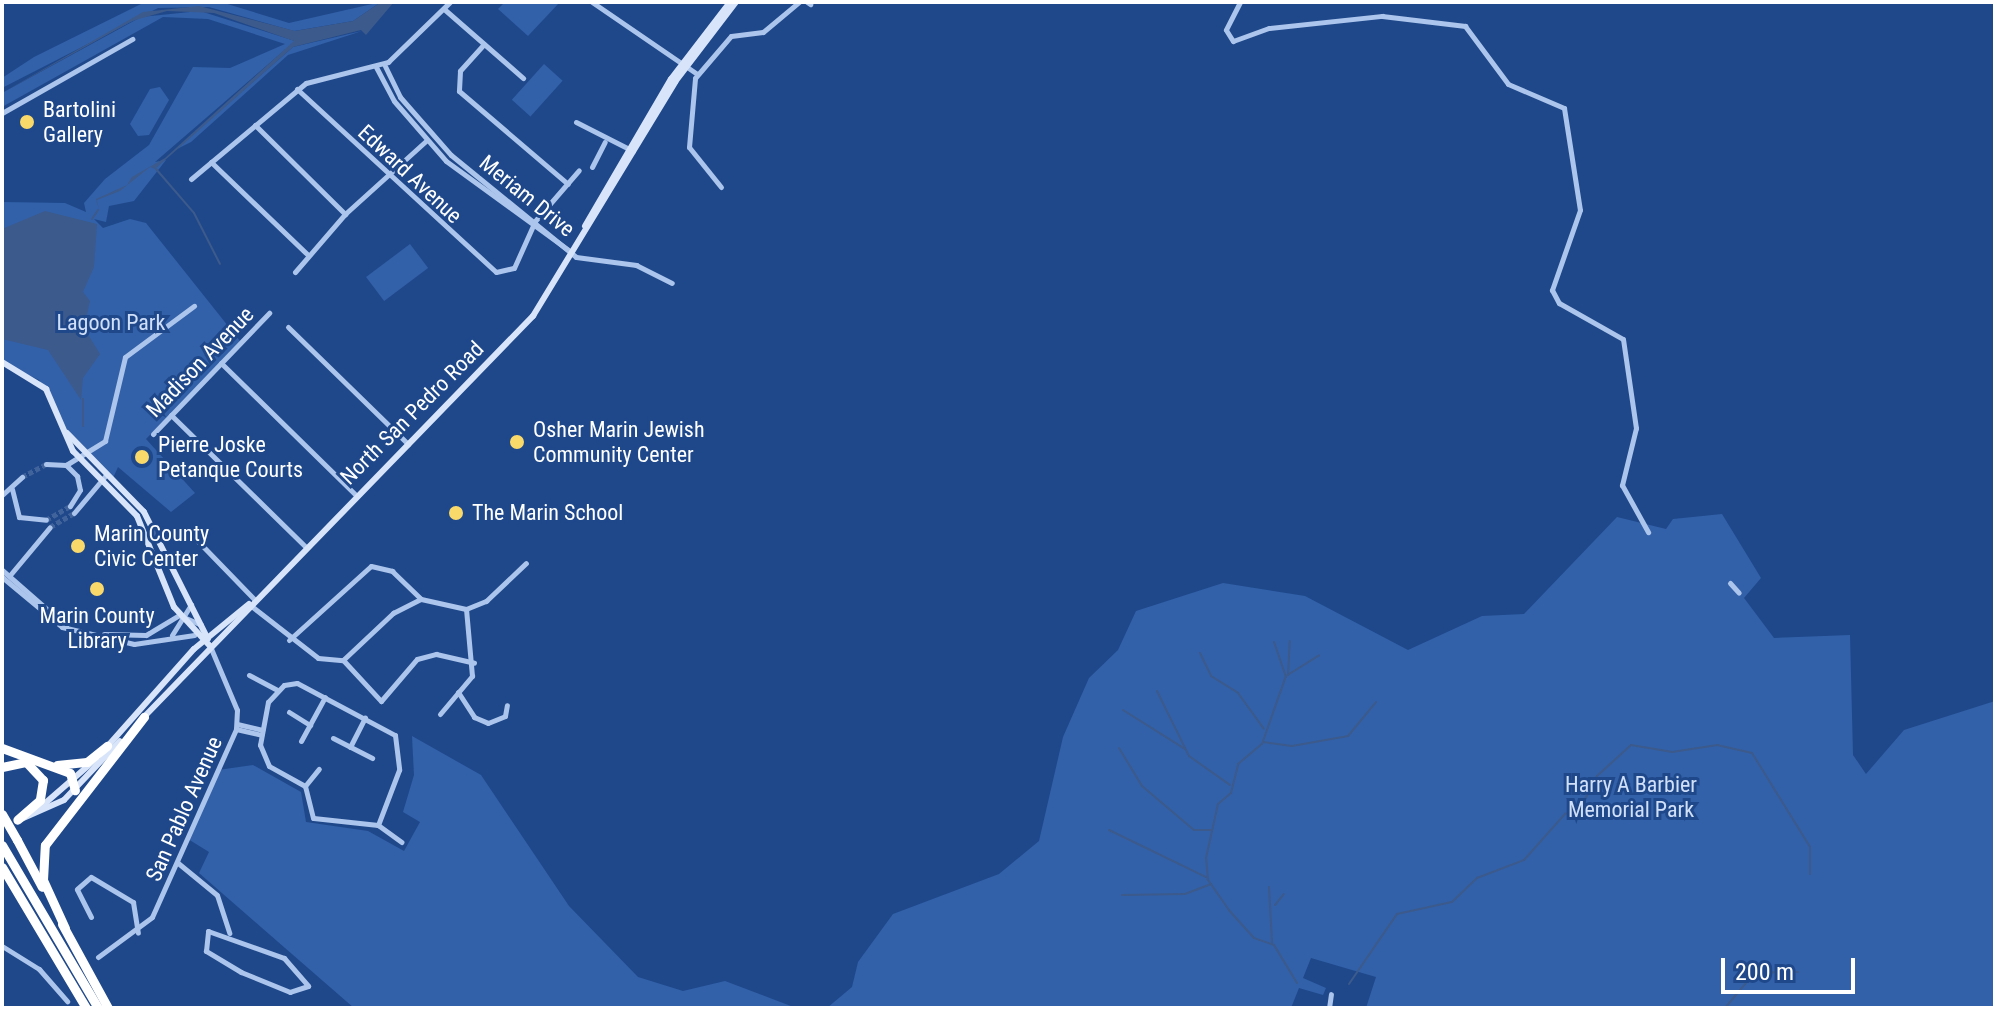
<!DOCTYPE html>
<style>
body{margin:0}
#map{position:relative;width:1997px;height:1010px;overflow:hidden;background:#1f488b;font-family:"Roboto Condensed",sans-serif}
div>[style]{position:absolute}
.green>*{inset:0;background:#3261a9;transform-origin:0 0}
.water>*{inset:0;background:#3c5a8b}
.stream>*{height:2px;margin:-1px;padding:0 1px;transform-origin:1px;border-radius:1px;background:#3c5a8b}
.street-tunnel>*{height:5px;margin-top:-2.5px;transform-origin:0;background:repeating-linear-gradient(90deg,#41639c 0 5px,transparent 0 7.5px)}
.street>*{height:5px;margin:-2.5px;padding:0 2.5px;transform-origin:2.5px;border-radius:2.5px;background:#acc5ec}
.secondary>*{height:6px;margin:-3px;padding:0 3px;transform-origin:3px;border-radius:3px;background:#d7e4f9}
.highway>*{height:9px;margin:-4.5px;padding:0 4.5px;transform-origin:4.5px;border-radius:4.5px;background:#fff}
.highway-bridge>*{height:9px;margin:-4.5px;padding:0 4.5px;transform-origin:4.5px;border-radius:4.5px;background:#fff}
.dots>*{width:22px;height:22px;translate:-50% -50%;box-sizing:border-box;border:4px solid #1f488b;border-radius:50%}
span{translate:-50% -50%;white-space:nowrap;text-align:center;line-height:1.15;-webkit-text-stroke:6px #1f488b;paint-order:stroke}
.poi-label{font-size:22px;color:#fff}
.left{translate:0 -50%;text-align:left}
.street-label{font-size:22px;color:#fff}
.park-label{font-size:22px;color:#d1e0f9}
.frame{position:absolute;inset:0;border:4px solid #fff;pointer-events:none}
.scale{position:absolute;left:1721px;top:958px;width:134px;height:36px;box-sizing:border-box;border:4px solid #fff;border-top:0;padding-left:10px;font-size:24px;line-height:28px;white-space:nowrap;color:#fff;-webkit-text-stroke:6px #1f488b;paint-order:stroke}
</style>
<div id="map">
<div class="green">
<i style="clip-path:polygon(145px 2px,221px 2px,289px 23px,381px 2px,353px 21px,294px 31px,209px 7px,158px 8px,2px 88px,2px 78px,34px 57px)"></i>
<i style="clip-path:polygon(505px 2px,559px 2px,559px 3px,528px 36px,498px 9px)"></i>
<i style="clip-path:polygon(200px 11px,295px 41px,155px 162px,166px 160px,134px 201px,109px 206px,106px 222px,94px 219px,103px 228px,130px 219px,146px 223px,240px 341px,146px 439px,195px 493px,171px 512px,118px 467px,113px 478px,69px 434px,39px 380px,2px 362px,2px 202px,65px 203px,86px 212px,84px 203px,105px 179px,149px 145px,193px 67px,230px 68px,285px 44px,208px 19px,163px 17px,2px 107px,2px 93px,141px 17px)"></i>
<i style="clip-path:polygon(362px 31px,288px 55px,191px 142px,175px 150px,293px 47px)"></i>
<i style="left:544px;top:64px;width:25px;height:48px;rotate:42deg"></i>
<i style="clip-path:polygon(160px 87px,169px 100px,149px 135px,138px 136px,130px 124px,150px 89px)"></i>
<i style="left:410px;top:244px;width:30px;height:55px;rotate:53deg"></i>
<i style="clip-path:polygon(1722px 514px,1761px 578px,1744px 598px,1774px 638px,1850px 635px,1853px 755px,1866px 774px,1904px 730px,1995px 701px,1995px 1008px,1366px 1008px,1376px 977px,1311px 958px,1303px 978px,1326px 988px,1323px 995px,1299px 988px,1291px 1008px,827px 1008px,852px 987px,858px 962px,893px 914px,999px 874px,1039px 841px,1063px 737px,1089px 678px,1118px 650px,1136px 611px,1223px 583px,1305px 596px,1408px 650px,1482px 616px,1524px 614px,1617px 517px,1666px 529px,1673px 519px)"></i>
<i style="clip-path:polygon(412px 736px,481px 775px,569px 906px,638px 977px,683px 991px,725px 981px,796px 1008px,354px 1008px,199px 873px,209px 852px,188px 839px,218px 770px,253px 765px,301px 792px,306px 822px,368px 831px,404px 851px,420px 822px,403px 812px,414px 775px)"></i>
</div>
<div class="water">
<i style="clip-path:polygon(381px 2px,394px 2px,366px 35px,361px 30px,293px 47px,155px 169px,150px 167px,120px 191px,97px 200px,99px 210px,96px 199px,127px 185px,132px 177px,165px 158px,294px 41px,214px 13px,167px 11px,132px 21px,2px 93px,143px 12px,199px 6px,295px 31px,353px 21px)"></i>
<i style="clip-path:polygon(45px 211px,97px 224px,94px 267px,83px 292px,90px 301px,84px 328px,100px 354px,83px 378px,81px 400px,48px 350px,2px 339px,2px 229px)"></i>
</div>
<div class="stream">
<i style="left:156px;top:169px;width:58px;rotate:49.2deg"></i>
<i style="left:194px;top:213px;width:57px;rotate:63deg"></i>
<i style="left:92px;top:219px;width:11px;rotate:-56deg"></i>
<i style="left:83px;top:399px;width:27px;rotate:90deg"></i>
<i style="left:1274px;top:642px;width:37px;rotate:71deg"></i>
<i style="left:1200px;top:653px;width:25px;rotate:64deg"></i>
<i style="left:1211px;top:676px;width:32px;rotate:32deg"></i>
<i style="left:1238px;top:693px;width:44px;rotate:54.2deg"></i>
<i style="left:1288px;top:675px;width:34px;rotate:-87deg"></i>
<i style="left:1157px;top:691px;width:72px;rotate:63.8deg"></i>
<i style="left:1189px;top:756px;width:50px;rotate:35.3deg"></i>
<i style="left:1123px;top:710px;width:73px;rotate:32.2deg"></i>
<i style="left:1263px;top:742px;width:29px;rotate:8deg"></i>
<i style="left:1292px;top:746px;width:57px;rotate:-10.1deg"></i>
<i style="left:1348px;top:736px;width:44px;rotate:-50.5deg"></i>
<i style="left:1119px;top:748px;width:44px;rotate:58.8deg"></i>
<i style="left:1142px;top:786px;width:68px;rotate:40.2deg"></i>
<i style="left:1194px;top:830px;width:17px"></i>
<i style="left:1109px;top:830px;width:108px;rotate:25.9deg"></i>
<i style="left:1269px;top:887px;width:56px;rotate:86.9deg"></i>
<i style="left:1122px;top:895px;width:63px;rotate:-0.9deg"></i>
<i style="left:1185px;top:894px;width:28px;rotate:-21deg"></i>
<i style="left:1275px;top:905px;width:14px;rotate:-51deg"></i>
<i style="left:1297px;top:983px;width:44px;rotate:-121.2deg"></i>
<i style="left:1274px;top:945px;width:21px;rotate:-161deg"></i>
<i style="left:1254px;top:938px;width:38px;rotate:-132deg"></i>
<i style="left:1229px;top:910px;width:37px;rotate:-125deg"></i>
<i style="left:1208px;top:880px;width:22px;rotate:-95deg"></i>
<i style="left:1206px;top:858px;width:55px;rotate:-77.5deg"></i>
<i style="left:1218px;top:804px;width:17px;rotate:-40deg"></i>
<i style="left:1231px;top:793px;width:30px;rotate:-76deg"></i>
<i style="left:1238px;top:764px;width:31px;rotate:-40deg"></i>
<i style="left:1262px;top:744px;width:72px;rotate:-70.6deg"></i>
<i style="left:1286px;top:676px;width:39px;rotate:-32deg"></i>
<i style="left:1349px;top:984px;width:85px;rotate:-55.6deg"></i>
<i style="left:1397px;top:914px;width:56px;rotate:-12.3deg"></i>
<i style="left:1452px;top:902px;width:35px;rotate:-44deg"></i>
<i style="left:1477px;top:878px;width:50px;rotate:-21deg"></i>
<i style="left:1524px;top:860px;width:62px;rotate:-48.3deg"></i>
<i style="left:1565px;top:814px;width:16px;rotate:-18deg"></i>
<i style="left:1580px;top:809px;width:37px;rotate:-63deg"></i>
<i style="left:1597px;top:776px;width:46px;rotate:-42.4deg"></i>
<i style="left:1631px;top:745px;width:42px;rotate:9.7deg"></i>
<i style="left:1672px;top:752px;width:46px;rotate:-8.8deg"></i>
<i style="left:1717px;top:745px;width:36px;rotate:13deg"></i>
<i style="left:1752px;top:753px;width:110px;rotate:58.3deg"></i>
<i style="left:1810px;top:847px;width:27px;rotate:90deg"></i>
<i style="left:1725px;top:1008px;width:34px;rotate:-50deg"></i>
<i style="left:1747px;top:982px;width:35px;rotate:-20deg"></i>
<i style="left:1780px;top:970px;width:18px;rotate:6deg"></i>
</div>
<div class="street-tunnel">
<i style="left:22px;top:477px;width:27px;rotate:-28deg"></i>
<i style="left:46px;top:520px;width:28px;rotate:-30deg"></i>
<i style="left:50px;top:527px;width:28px;rotate:-30deg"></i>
</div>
<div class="street">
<i style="left:592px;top:2px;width:127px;rotate:34.4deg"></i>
<i style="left:807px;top:2px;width:4px;rotate:34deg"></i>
<i style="left:1240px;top:2px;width:31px;rotate:117deg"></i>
<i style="left:1226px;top:30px;width:13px;rotate:58deg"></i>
<i style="left:1233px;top:41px;width:38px;rotate:-20deg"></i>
<i style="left:1269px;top:28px;width:114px;rotate:-6.1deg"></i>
<i style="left:1382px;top:16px;width:84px;rotate:6.9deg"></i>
<i style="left:1465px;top:26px;width:72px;rotate:53.4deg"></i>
<i style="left:1508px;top:84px;width:61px;rotate:23.2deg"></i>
<i style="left:1564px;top:108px;width:103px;rotate:81.1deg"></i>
<i style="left:1580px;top:210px;width:85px;rotate:109.3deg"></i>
<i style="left:1552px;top:290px;width:15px;rotate:62deg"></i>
<i style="left:1559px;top:303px;width:73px;rotate:29.4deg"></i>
<i style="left:1623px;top:339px;width:90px;rotate:81.7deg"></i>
<i style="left:1636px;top:428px;width:59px;rotate:103.8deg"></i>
<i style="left:1622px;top:485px;width:54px;rotate:61deg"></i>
<i style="left:444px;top:9px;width:105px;rotate:41.1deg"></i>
<i style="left:484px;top:44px;width:36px;rotate:132deg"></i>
<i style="left:460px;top:71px;width:20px;rotate:93deg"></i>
<i style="left:459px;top:91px;width:143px;rotate:40.5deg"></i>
<i style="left:384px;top:64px;width:37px;rotate:64deg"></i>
<i style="left:400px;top:97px;width:77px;rotate:48.7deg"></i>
<i style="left:451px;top:155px;width:161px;rotate:39.2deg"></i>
<i style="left:576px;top:257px;width:61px;rotate:7.6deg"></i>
<i style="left:636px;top:265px;width:40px;rotate:26.6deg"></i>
<i style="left:376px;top:67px;width:38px;rotate:62deg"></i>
<i style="left:394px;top:101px;width:79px;rotate:49.1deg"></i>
<i style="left:446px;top:161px;width:153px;rotate:36deg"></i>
<i style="left:297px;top:89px;width:270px;rotate:42.6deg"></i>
<i style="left:496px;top:272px;width:18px;rotate:-13deg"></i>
<i style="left:514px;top:268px;width:51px;rotate:-65.9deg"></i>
<i style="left:535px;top:221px;width:67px;rotate:-49.2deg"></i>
<i style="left:2px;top:113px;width:150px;rotate:-29.6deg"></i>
<i style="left:576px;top:122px;width:64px;rotate:27deg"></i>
<i style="left:255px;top:125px;width:127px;rotate:44.7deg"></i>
<i style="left:211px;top:162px;width:133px;rotate:43.8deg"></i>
<i style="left:592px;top:167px;width:28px;rotate:-63deg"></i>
<i style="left:191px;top:179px;width:150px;rotate:-39.9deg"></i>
<i style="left:306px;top:83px;width:85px;rotate:-14.4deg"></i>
<i style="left:388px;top:62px;width:86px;rotate:-44.1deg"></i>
<i style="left:721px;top:187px;width:51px;rotate:-128.7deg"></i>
<i style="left:689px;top:147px;width:69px;rotate:-85deg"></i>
<i style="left:695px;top:78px;width:55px;rotate:-49.4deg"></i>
<i style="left:731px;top:36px;width:32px;rotate:-7deg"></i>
<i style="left:763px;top:32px;width:47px;rotate:-39.8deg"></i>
<i style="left:295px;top:272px;width:77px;rotate:-49.2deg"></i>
<i style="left:345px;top:214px;width:110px;rotate:-42.1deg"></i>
<i style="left:288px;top:327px;width:168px;rotate:44.3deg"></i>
<i style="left:221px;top:363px;width:189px;rotate:44.4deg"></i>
<i style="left:171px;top:415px;width:189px;rotate:44.4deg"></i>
<i style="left:153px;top:434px;width:168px;rotate:-46.2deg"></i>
<i style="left:46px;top:464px;width:20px;rotate:3deg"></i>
<i style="left:66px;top:465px;width:16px;rotate:45deg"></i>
<i style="left:77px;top:476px;width:14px;rotate:78deg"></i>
<i style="left:80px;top:490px;width:19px;rotate:122deg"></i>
<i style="left:66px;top:465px;width:46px;rotate:-31.6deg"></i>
<i style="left:105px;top:441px;width:86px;rotate:-76.6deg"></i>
<i style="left:125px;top:357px;width:86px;rotate:-36.5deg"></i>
<i style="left:12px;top:489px;width:29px;rotate:76deg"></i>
<i style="left:19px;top:517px;width:27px;rotate:6deg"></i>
<i style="left:2px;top:495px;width:27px;rotate:-42deg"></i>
<i style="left:74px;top:513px;width:50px;rotate:-49.9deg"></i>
<i style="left:190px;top:533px;width:92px;rotate:45.9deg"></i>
<i style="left:2px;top:570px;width:85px;rotate:41.2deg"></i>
<i style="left:10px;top:575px;width:62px;rotate:-50.2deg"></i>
<i style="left:2px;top:577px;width:78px;rotate:39.8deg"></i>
<i style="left:62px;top:627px;width:74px;rotate:13.3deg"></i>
<i style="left:134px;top:644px;width:61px;rotate:-8.5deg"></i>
<i style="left:1730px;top:583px;width:13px;rotate:48deg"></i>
<i style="left:250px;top:605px;width:86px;rotate:37.9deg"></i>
<i style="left:318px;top:658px;width:25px;rotate:5deg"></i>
<i style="left:343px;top:660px;width:69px;rotate:-43.2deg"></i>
<i style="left:393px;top:613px;width:31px;rotate:-27deg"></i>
<i style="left:421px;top:599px;width:46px;rotate:12.5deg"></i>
<i style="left:466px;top:609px;width:22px;rotate:-22deg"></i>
<i style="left:486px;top:601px;width:55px;rotate:-43.5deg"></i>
<i style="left:104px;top:634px;width:42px;rotate:1.4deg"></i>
<i style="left:146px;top:635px;width:39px;rotate:-31deg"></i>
<i style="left:179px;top:615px;width:24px;rotate:24deg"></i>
<i style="left:172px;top:635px;width:36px;rotate:-58deg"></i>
<i style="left:289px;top:640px;width:110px;rotate:-42.1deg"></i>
<i style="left:371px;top:566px;width:22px;rotate:13deg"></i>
<i style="left:392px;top:571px;width:40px;rotate:44deg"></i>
<i style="left:343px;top:660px;width:56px;rotate:47.2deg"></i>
<i style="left:381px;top:701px;width:55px;rotate:-49.4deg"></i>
<i style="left:417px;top:659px;width:20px;rotate:-15deg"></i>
<i style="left:436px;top:654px;width:39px;rotate:13deg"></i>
<i style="left:249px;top:675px;width:32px;rotate:28deg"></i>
<i style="left:297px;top:683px;width:111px;rotate:28deg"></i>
<i style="left:395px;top:735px;width:35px;rotate:83deg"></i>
<i style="left:399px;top:770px;width:59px;rotate:110.9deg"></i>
<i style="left:378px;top:825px;width:65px;rotate:-173.9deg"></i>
<i style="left:313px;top:818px;width:33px;rotate:-104deg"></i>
<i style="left:305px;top:786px;width:41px;rotate:-150.9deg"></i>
<i style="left:269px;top:766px;width:23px;rotate:-113deg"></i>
<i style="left:260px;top:745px;width:44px;rotate:-79.5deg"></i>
<i style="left:268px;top:702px;width:23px;rotate:-47deg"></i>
<i style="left:284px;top:685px;width:13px;rotate:-9deg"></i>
<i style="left:458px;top:692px;width:30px;rotate:57deg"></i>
<i style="left:474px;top:717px;width:15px;rotate:23deg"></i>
<i style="left:488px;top:723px;width:18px;rotate:-22deg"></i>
<i style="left:505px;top:716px;width:11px;rotate:-80deg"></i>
<i style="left:289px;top:712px;width:25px;rotate:32deg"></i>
<i style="left:440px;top:714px;width:50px;rotate:-49.9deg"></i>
<i style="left:472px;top:676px;width:67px;rotate:-95.1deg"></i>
<i style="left:237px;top:724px;width:26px;rotate:13deg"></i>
<i style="left:236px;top:729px;width:26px;rotate:13deg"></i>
<i style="left:333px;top:738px;width:44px;rotate:27.1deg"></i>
<i style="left:301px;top:741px;width:50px;rotate:-61.4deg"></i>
<i style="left:350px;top:747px;width:33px;rotate:-63deg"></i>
<i style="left:305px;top:786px;width:22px;rotate:-51deg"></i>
<i style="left:378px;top:825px;width:29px;rotate:36deg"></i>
<i style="left:178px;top:863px;width:50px;rotate:39.4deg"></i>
<i style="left:217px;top:895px;width:40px;rotate:72deg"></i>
<i style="left:91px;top:917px;width:31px;rotate:-117deg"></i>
<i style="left:77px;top:889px;width:18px;rotate:-41deg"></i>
<i style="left:91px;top:877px;width:49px;rotate:30.8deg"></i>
<i style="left:133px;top:902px;width:31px;rotate:81deg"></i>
<i style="left:208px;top:931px;width:81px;rotate:19.6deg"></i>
<i style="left:284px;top:958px;width:37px;rotate:49deg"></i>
<i style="left:308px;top:986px;width:19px;rotate:162deg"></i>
<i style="left:290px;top:992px;width:53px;rotate:-157.8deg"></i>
<i style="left:241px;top:972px;width:41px;rotate:-149deg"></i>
<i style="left:206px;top:951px;width:20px;rotate:-84deg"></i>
<i style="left:2px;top:946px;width:44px;rotate:31.9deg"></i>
<i style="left:39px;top:969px;width:43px;rotate:48.8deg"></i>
<i style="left:98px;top:957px;width:67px;rotate:-36.5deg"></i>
<i style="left:152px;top:917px;width:206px;rotate:-65.9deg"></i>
<i style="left:236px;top:729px;width:19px;rotate:-87deg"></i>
<i style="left:237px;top:710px;width:69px;rotate:-112.9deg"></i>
<i style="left:1329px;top:1008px;width:14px;rotate:-82deg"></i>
</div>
<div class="secondary">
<i style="left:585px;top:226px;width:170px;rotate:-59.7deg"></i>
<i style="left:671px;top:79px;width:97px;rotate:-52.5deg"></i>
<i style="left:2px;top:362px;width:52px;rotate:31.5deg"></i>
<i style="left:46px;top:389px;width:68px;rotate:66.5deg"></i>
<i style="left:73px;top:451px;width:91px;rotate:45.4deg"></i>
<i style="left:137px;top:516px;width:98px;rotate:67.9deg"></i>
<i style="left:174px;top:607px;width:53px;rotate:47.3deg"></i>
<i style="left:67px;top:433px;width:110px;rotate:45.7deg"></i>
<i style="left:144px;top:512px;width:142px;rotate:63.3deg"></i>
<i style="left:142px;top:719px;width:562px;rotate:-45.87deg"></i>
<i style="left:533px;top:316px;width:274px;rotate:-58.7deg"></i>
<i style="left:675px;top:82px;width:101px;rotate:-52.7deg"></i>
<i style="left:106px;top:748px;width:132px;rotate:-48.4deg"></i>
<i style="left:194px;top:649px;width:71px;rotate:-39.3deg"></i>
<i style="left:35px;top:812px;width:81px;rotate:-41deg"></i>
<i style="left:21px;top:819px;width:47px;rotate:-23.8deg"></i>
<i style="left:64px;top:800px;width:81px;rotate:-46.5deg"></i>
</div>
<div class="highway">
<i style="left:2px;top:748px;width:72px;rotate:20.2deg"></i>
<i style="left:70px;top:773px;width:18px;rotate:74deg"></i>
<i style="left:57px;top:765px;width:30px;rotate:-6deg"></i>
<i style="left:87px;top:762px;width:26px;rotate:-39deg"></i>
<i style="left:2px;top:767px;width:25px;rotate:-12deg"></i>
<i style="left:26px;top:762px;width:25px;rotate:47deg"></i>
<i style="left:43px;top:780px;width:20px;rotate:99deg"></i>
<i style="left:40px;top:800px;width:30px;rotate:139deg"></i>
<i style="left:17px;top:840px;width:53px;rotate:62deg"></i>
<i style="left:2px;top:845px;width:189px;rotate:59.5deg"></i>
<i style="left:2px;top:867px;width:164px;rotate:59.2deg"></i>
<i style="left:62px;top:924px;width:96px;rotate:61.3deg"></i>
<i style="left:65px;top:928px;width:53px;rotate:-114.6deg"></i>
<i style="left:43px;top:880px;width:35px;rotate:-87deg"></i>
<i style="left:45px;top:845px;width:162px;rotate:-52.3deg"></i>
</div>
<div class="highway-bridge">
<i style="left:2px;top:814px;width:30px;rotate:60deg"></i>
</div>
<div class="dots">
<i style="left:27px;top:122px;background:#fad96b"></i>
<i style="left:517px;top:442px;background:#fad96b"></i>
<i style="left:142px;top:457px;background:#fad96b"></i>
<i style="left:456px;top:513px;background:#fad96b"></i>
<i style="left:78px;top:546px;background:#fad96b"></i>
<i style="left:97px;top:589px;background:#fad96b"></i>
</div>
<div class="poi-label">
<span class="left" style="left:43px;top:122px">Bartolini<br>Gallery</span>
<span class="left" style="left:533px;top:442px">Osher Marin Jewish<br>Community Center</span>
<span class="left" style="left:158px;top:457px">Pierre Joske<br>Petanque Courts</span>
<span class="left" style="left:472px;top:513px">The Marin School</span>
<span class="left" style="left:94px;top:546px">Marin County<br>Civic Center</span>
<span style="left:97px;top:628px">Marin County<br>Library</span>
</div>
<div class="street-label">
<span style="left:410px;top:174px;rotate:43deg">Edward Avenue</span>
<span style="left:527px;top:196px;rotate:39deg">Meriam Drive</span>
<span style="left:200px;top:362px;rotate:-46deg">Madison Avenue</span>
<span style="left:412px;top:413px;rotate:-45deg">North San Pedro Road</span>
<span style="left:184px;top:809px;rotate:-66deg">San Pablo Avenue</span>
</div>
<div class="park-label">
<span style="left:111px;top:323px">Lagoon Park</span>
<span style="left:1631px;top:797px">Harry A Barbier<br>Memorial Park</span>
</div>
<div class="frame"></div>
<div class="scale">200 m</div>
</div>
